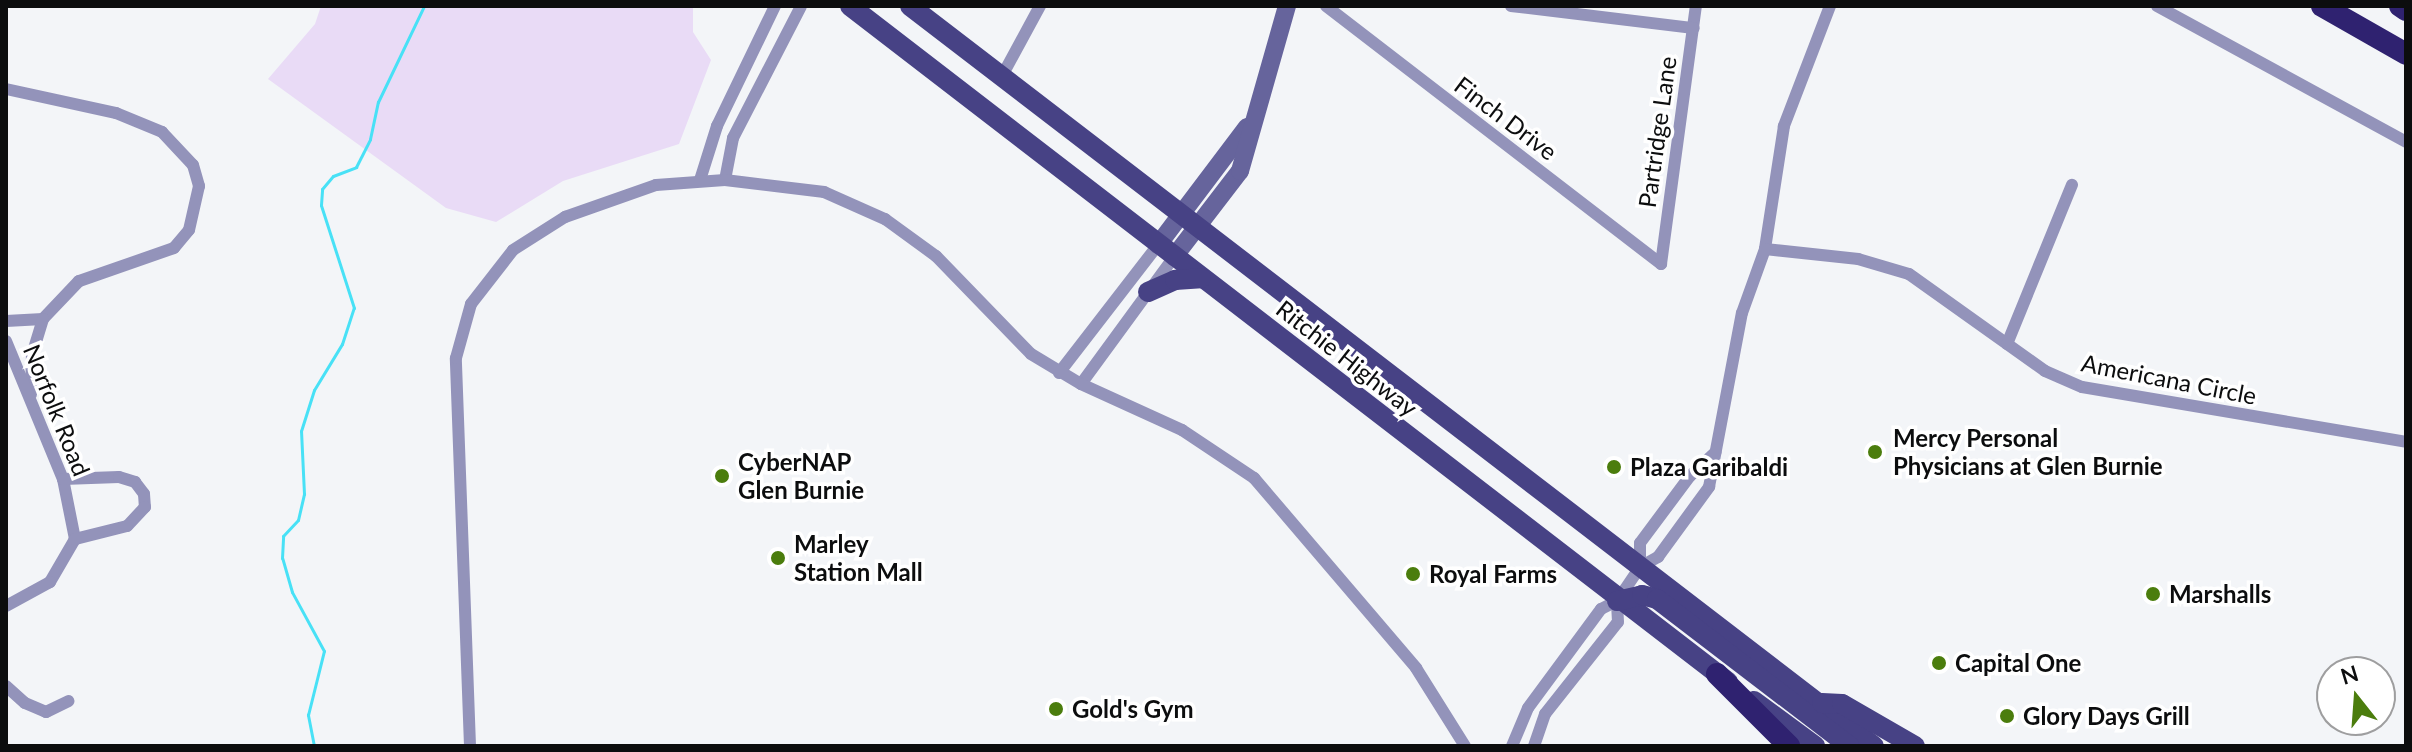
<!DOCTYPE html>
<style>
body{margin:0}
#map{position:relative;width:2412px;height:752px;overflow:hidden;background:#f3f5f8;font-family:Lato,sans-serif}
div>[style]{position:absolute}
.green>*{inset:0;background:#e9dbf6}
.stream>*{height:3px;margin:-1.5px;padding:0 1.5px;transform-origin:1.5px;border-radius:1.5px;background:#48e1f6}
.minor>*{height:12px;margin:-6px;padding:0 6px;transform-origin:6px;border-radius:6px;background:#9393ba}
.secondary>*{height:18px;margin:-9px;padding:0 9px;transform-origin:9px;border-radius:9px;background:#66649c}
.primary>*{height:20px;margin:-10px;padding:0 10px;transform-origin:10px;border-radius:10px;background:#474285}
.motorway>*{height:22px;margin:-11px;padding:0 11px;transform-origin:11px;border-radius:11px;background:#2f2270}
.dots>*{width:22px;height:22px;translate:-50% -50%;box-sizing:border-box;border:4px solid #fff;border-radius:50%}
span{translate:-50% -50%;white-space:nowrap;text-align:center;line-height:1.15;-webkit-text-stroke:7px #fff;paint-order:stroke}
.street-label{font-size:24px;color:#0c0d0e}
.poi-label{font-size:24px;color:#0c0d0e;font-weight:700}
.left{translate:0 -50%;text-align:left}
.frame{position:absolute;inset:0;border:8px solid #0c0d0e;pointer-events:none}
.north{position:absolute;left:2316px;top:656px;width:80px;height:80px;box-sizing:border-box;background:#fff;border:2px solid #9e9e9f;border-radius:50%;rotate:343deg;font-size:22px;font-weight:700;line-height:32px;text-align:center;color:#0c0d0e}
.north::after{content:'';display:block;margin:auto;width:28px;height:36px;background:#4b7d0d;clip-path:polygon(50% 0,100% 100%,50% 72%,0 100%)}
</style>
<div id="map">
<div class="green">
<i style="clip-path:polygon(321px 6px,693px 6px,693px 32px,711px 60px,679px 144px,563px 181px,496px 222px,446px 208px,268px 79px,315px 24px)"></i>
</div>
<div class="stream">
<i style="left:314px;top:746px;width:32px;rotate:-101deg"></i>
<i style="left:308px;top:715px;width:66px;rotate:-76deg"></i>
<i style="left:324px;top:651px;width:67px;rotate:-118.5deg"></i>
<i style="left:292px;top:592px;width:35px;rotate:-106deg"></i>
<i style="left:282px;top:558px;width:22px;rotate:-87deg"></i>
<i style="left:283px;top:536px;width:22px;rotate:-47deg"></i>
<i style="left:298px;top:520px;width:27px;rotate:-77deg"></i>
<i style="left:304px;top:494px;width:63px;rotate:-92.7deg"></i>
<i style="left:301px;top:431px;width:43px;rotate:-72.4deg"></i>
<i style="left:314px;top:390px;width:54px;rotate:-58.7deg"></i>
<i style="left:342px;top:344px;width:38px;rotate:-72deg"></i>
<i style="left:354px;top:308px;width:108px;rotate:-107.8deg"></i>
<i style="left:321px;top:205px;width:16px;rotate:-86deg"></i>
<i style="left:322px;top:189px;width:17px;rotate:-50deg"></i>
<i style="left:333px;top:176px;width:25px;rotate:-21deg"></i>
<i style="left:356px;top:167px;width:31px;rotate:-63deg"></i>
<i style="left:370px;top:139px;width:38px;rotate:-78deg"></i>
<i style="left:378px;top:102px;width:106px;rotate:-64.4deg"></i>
</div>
<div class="minor">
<i style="left:1326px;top:6px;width:423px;rotate:37.6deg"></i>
<i style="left:1661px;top:264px;width:260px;rotate:-82.3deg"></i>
<i style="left:1511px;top:6px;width:184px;rotate:6.9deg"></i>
<i style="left:1830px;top:6px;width:129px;rotate:111deg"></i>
<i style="left:1784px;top:126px;width:124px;rotate:98.8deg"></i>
<i style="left:1765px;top:249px;width:94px;rotate:6.1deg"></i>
<i style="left:1858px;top:259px;width:53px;rotate:16.4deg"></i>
<i style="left:1909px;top:274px;width:167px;rotate:35.5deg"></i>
<i style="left:2045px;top:371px;width:40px;rotate:23.4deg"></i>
<i style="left:2082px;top:387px;width:329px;rotate:9.6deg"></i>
<i style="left:2157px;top:6px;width:284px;rotate:28.6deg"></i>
<i style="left:1002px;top:76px;width:80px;rotate:-61.5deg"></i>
<i style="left:6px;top:89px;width:113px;rotate:12.3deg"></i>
<i style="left:116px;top:113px;width:50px;rotate:22.4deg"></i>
<i style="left:162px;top:132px;width:45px;rotate:46.8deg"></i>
<i style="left:193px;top:165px;width:22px;rotate:74deg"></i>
<i style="left:199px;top:186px;width:45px;rotate:102.8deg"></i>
<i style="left:189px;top:230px;width:23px;rotate:130deg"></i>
<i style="left:174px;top:248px;width:101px;rotate:160.8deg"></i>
<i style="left:79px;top:281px;width:52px;rotate:133.5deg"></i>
<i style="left:700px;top:180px;width:57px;rotate:-72.5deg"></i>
<i style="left:717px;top:126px;width:133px;rotate:-64.2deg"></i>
<i style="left:725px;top:180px;width:43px;rotate:-79.2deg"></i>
<i style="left:733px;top:138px;width:148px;rotate:-62.7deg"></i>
<i style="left:6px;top:321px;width:37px;rotate:-3deg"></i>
<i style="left:43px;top:319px;width:37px;rotate:107deg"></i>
<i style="left:32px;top:354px;width:40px;rotate:91.4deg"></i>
<i style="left:6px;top:341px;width:149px;rotate:67.6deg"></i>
<i style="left:63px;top:479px;width:61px;rotate:78.7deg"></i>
<i style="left:75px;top:539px;width:50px;rotate:120.2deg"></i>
<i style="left:50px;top:582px;width:50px;rotate:151.4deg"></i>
<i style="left:2007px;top:344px;width:172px;rotate:-67.8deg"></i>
<i style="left:1059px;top:373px;width:162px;rotate:-52.3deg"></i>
<i style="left:1081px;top:384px;width:157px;rotate:-53.8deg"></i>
<i style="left:63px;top:479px;width:56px;rotate:-2deg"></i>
<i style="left:119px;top:477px;width:17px;rotate:17deg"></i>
<i style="left:135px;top:482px;width:15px;rotate:53deg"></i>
<i style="left:144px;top:494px;width:13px;rotate:86deg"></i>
<i style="left:145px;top:507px;width:26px;rotate:133deg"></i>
<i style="left:127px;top:526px;width:54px;rotate:166deg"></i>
<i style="left:1640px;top:567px;width:24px;rotate:-90deg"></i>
<i style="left:1640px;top:543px;width:84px;rotate:-53.3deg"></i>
<i style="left:1690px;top:476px;width:35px;rotate:-43deg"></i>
<i style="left:6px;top:686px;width:25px;rotate:42deg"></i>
<i style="left:25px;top:703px;width:23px;rotate:23deg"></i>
<i style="left:46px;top:712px;width:25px;rotate:-26deg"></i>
<i style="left:470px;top:746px;width:388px;rotate:-92.1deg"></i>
<i style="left:456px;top:358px;width:56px;rotate:-74.5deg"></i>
<i style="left:471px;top:304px;width:68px;rotate:-52.1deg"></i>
<i style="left:513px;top:250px;width:62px;rotate:-32.4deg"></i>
<i style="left:565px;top:217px;width:96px;rotate:-19.4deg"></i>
<i style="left:656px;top:185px;width:69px;rotate:-4.1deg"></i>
<i style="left:725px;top:180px;width:100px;rotate:6.9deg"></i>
<i style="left:824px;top:192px;width:67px;rotate:23.9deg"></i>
<i style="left:885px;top:219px;width:63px;rotate:36deg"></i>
<i style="left:936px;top:256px;width:136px;rotate:45.9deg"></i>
<i style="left:1031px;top:354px;width:58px;rotate:31deg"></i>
<i style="left:1081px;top:384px;width:111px;rotate:24.5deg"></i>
<i style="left:1182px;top:430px;width:87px;rotate:33.7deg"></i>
<i style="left:1254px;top:478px;width:250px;rotate:49.5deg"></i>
<i style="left:1416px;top:668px;width:92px;rotate:57.9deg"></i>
<i style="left:1512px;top:746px;width:41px;rotate:-67.2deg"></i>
<i style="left:1528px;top:708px;width:123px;rotate:-53.6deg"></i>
<i style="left:1601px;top:609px;width:18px;rotate:-27deg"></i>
<i style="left:1617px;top:601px;width:41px;rotate:-55.9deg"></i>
<i style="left:1640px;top:567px;width:21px;rotate:-29deg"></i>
<i style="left:1658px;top:557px;width:87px;rotate:-53.9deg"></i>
<i style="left:1709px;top:487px;width:177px;rotate:-79.3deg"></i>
<i style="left:1742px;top:313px;width:68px;rotate:-70.2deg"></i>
<i style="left:1534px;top:746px;width:34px;rotate:-71deg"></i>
<i style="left:1545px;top:714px;width:117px;rotate:-51.6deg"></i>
<i style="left:1618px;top:622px;width:21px;rotate:-93deg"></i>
</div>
<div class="secondary">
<i style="left:1158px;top:245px;width:148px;rotate:-53deg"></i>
<i style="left:1174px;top:257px;width:108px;rotate:-52.5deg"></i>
<i style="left:1240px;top:171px;width:172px;rotate:-74.1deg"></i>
</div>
<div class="primary">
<i style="left:850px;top:6px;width:1108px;rotate:37.59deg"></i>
<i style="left:910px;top:6px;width:1215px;rotate:37.51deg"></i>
<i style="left:1148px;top:292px;width:30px;rotate:-24deg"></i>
<i style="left:1175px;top:280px;width:26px;rotate:-4deg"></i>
<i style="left:1617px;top:601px;width:26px;rotate:-13deg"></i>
<i style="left:1642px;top:595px;width:16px;rotate:15deg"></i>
<i style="left:1657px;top:599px;width:242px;rotate:37.4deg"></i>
<i style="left:1754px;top:701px;width:76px;rotate:36.4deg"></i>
<i style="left:1822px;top:703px;width:20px;rotate:3deg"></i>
<i style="left:1842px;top:704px;width:84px;rotate:29.9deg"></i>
</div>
<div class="motorway">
<i style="left:2322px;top:6px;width:97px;rotate:29.7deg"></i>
<i style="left:2400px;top:6px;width:7px;rotate:34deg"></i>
<i style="left:1717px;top:674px;width:102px;rotate:45deg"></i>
</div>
<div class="dots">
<i style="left:1875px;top:452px;background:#4b7d0d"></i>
<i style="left:1614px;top:467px;background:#4b7d0d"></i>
<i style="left:722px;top:476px;background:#4b7d0d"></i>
<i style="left:778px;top:558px;background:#4b7d0d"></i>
<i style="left:1413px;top:574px;background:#4b7d0d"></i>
<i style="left:2153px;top:594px;background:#4b7d0d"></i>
<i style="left:1939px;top:663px;background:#4b7d0d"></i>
<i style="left:1056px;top:709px;background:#4b7d0d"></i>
<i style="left:2007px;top:716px;background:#4b7d0d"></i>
</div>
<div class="street-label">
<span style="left:1506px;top:118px;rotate:37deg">Finch Drive</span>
<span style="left:1657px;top:132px;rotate:-82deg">Partridge Lane</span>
<span style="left:1347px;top:358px;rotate:38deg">Ritchie Highway</span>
<span style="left:2169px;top:379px;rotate:11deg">Americana Circle</span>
<span style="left:57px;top:410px;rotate:68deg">Norfolk Road</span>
</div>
<div class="poi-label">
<span class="left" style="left:1893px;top:452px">Mercy Personal<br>Physicians at Glen Burnie</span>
<span class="left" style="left:738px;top:476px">CyberNAP<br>Glen Burnie</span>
<span class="left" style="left:1630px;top:467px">Plaza Garibaldi</span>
<span class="left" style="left:794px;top:558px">Marley<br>Station Mall</span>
<span class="left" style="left:1429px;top:574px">Royal Farms</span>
<span class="left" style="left:2169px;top:594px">Marshalls</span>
<span class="left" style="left:1955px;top:663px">Capital One</span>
<span class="left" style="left:1072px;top:709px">Gold's Gym</span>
<span class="left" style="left:2023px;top:716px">Glory Days Grill</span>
</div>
<div class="frame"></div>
<div class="north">N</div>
</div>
